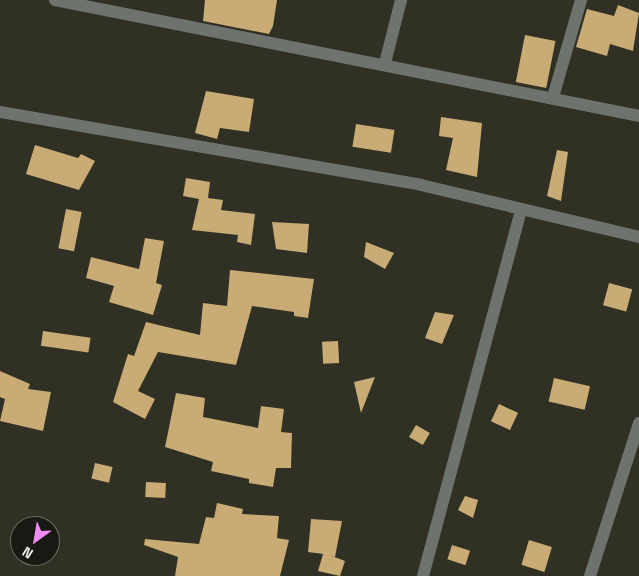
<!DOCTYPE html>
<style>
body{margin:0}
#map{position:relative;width:639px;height:576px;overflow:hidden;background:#303124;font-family:"Space Grotesk",sans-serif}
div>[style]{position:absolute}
.building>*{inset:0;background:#c8ab75;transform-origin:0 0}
.street>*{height:12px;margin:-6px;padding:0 6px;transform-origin:6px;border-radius:6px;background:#6e736d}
span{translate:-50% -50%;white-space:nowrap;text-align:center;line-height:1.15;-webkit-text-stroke:5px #181913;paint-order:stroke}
.north{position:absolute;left:10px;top:516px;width:50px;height:50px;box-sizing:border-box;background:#181913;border:1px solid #6d6e67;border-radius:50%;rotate:212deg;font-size:14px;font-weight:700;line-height:20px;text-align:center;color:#edeee5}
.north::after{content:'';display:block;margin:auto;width:18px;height:22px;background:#f18af4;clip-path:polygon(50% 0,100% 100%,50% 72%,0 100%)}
</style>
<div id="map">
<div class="building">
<i style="clip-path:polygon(205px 0,277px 0,273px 26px,269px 34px,203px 21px)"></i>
<i style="clip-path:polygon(618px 5px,639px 13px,633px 51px,610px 44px,607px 56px,576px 47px,587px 9px,614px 16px)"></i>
<i style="left:525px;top:35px;width:31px;height:48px;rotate:11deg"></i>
<i style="clip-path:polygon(206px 91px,254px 99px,249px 132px,220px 128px,217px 139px,195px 133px)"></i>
<i style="clip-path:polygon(441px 117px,482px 123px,477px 177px,446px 170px,453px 138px,439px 136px)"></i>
<i style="left:356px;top:124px;width:39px;height:23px;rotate:9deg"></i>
<i style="clip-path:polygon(35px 145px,78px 158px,81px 154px,95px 161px,79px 190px,26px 174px)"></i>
<i style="clip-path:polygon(557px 150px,568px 152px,561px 201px,547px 196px)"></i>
<i style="clip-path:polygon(186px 178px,210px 182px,208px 198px,223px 200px,221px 210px,255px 214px,251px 245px,237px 242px,238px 235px,192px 230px,199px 199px,183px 196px)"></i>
<i style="left:66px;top:209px;width:16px;height:40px;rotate:11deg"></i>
<i style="clip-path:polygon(272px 222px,309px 224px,307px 253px,276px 249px)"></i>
<i style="clip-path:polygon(145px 238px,164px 241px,156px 283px,162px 285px,153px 315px,109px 302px,114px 286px,86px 278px,91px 257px,139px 269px)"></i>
<i style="clip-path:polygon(366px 242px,394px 253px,385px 269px,364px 257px)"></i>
<i style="clip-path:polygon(230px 270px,314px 279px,308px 318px,294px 316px,294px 312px,252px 306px,236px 365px,158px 352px,138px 391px,155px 399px,145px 419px,113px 402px,128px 354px,134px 356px,146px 322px,200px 335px,203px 303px,227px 306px)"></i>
<i style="left:609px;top:283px;width:24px;height:23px;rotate:15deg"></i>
<i style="clip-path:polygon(435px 312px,454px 315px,442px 344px,425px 338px)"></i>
<i style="left:43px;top:331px;width:48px;height:15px;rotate:8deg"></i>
<i style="left:338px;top:341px;width:22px;height:16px;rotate:87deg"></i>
<i style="clip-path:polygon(0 371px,30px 384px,28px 389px,51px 392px,43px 431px,0 421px,5px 399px,0 397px)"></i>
<i style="clip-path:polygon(375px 377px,361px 413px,354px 382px)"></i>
<i style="left:554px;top:378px;width:37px;height:24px;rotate:13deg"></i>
<i style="clip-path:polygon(176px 393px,205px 398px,203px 417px,258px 428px,261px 406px,284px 409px,281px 432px,292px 433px,291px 468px,276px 468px,273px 487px,249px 483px,249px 479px,211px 471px,213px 462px,165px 447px)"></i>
<i style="left:499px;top:404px;width:21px;height:19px;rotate:25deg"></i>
<i style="left:416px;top:425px;width:16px;height:14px;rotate:30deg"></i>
<i style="left:95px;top:463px;width:18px;height:16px;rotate:13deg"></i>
<i style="left:146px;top:482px;width:20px;height:15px;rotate:3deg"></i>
<i style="clip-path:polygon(465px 496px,478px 500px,473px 518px,458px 510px)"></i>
<i style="clip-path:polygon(217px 503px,243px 509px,242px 514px,279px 516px,277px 538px,289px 540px,280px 576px,175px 576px,178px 557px,144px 545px,145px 539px,199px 544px,206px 517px,214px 518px)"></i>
<i style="clip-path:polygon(311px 519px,342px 521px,335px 557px,329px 555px,345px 561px,340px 576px,318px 571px,323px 554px,308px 552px)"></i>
<i style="left:529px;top:540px;width:24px;height:26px;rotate:17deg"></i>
<i style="left:452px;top:545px;width:19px;height:15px;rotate:18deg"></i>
</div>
<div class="street">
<i style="left:55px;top:0;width:595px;rotate:11.23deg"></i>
<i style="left:385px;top:63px;width:65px;rotate:-75.7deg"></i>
<i style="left:553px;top:97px;width:101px;rotate:-73.9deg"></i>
<i style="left:0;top:112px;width:427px;rotate:9.8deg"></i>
<i style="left:421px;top:185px;width:224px;rotate:13.4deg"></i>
<i style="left:423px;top:576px;width:380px;rotate:-75deg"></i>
<i style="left:590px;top:576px;width:161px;rotate:-72.2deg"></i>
</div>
<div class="north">N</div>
</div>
